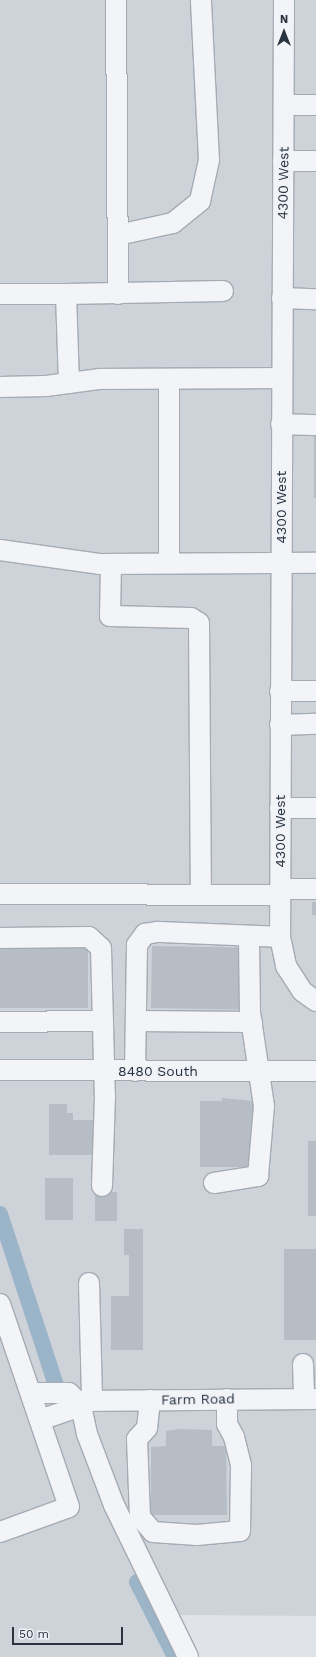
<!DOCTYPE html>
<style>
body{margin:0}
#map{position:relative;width:316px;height:1657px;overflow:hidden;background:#e0e4e8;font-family:"Work Sans",sans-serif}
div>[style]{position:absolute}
.built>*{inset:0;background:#ced3da}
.canal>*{height:16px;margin:-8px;padding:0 8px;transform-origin:8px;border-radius:8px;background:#9bb4c8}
.building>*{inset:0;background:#b7bdc5;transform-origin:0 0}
.roads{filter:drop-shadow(1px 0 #a5abb2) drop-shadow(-1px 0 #a5abb2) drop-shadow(0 1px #a5abb2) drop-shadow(0 -1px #a5abb2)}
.minor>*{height:20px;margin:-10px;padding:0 10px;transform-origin:10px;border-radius:10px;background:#f2f4f7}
span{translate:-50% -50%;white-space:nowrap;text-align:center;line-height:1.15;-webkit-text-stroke:3.5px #eff2f6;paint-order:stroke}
.street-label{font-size:14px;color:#29323f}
.north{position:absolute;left:264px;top:12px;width:40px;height:40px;-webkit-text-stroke:3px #eff2f6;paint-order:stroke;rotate:0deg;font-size:11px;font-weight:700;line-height:16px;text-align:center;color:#29323f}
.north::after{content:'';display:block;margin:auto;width:14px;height:18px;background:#29323f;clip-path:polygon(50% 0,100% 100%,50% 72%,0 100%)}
.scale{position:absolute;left:12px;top:1627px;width:111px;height:18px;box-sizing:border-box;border:2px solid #29323f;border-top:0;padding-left:5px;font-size:12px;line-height:14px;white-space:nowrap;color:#29323f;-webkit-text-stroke:3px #eff2f6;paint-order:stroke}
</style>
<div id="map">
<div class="built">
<i style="clip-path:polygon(0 0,316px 0,316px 1616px,175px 1615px,190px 1657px,0 1657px)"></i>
</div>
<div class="canal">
<i style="left:0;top:1214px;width:180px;rotate:71.9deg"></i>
<i style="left:137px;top:1582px;width:84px;rotate:63.1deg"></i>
</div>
<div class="building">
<i style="left:314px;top:436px;width:2px;height:62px"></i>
<i style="left:312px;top:902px;width:4px;height:13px"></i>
<i style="left:0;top:946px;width:88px;height:62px"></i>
<i style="left:152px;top:946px;width:89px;height:62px;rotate:1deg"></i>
<i style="clip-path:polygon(222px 1098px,254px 1101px,254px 1167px,200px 1167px,200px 1101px,222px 1101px)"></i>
<i style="clip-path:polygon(49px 1104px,67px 1104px,67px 1113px,73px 1113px,73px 1120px,97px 1120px,97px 1155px,49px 1155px)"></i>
<i style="left:308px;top:1141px;width:8px;height:75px"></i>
<i style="left:45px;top:1178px;width:28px;height:42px"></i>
<i style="left:95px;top:1192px;width:22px;height:29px"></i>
<i style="clip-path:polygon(124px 1229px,143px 1229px,143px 1350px,111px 1350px,111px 1296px,129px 1296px,129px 1255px,124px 1255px)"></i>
<i style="left:284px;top:1249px;width:32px;height:91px"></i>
<i style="clip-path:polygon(180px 1429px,212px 1430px,212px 1446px,226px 1446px,227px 1515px,151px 1515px,151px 1447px,166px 1446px,166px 1431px)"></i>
</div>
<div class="roads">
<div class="minor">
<i style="left:116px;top:0;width:294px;rotate:89.6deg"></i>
<i style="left:284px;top:0;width:937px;rotate:90.24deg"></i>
<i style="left:280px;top:937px;width:30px;rotate:78deg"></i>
<i style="left:286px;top:966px;width:30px;rotate:57deg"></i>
<i style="left:302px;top:991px;width:17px;rotate:36deg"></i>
<i style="left:284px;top:105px;width:32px"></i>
<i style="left:283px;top:161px;width:33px"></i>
<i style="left:118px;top:235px;width:56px;rotate:-12.3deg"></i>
<i style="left:173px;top:223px;width:35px;rotate:-39deg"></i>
<i style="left:200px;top:201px;width:42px;rotate:-77.6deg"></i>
<i style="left:209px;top:160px;width:160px;rotate:-92.9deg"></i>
<i style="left:0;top:294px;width:66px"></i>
<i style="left:66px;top:294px;width:89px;rotate:88.1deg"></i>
<i style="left:66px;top:294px;width:157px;rotate:-1.1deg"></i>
<i style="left:282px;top:298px;width:34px;rotate:2deg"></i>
<i style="left:0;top:387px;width:46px;rotate:-1.2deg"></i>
<i style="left:46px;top:386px;width:53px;rotate:-7.5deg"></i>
<i style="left:99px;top:379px;width:183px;rotate:-0.3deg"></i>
<i style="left:281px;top:424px;width:35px;rotate:2deg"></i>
<i style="left:0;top:550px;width:100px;rotate:8deg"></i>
<i style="left:99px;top:564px;width:217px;rotate:-0.3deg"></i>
<i style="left:169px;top:563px;width:184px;rotate:-90deg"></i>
<i style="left:111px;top:564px;width:52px;rotate:91.1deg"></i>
<i style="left:110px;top:616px;width:81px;rotate:1.4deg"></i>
<i style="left:191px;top:618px;width:9px;rotate:32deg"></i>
<i style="left:199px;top:623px;width:272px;rotate:89.6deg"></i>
<i style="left:280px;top:691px;width:36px"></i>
<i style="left:280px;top:725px;width:36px;rotate:-2deg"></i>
<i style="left:280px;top:808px;width:36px"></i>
<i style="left:280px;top:889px;width:36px"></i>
<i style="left:0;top:894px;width:280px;rotate:0.2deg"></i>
<i style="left:0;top:938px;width:89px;rotate:-0.6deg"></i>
<i style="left:89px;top:937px;width:16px;rotate:43deg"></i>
<i style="left:101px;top:948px;width:148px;rotate:88.5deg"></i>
<i style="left:105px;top:1096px;width:90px;rotate:91.9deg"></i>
<i style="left:136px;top:1021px;width:116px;rotate:0.5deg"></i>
<i style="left:0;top:1022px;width:103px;rotate:-0.6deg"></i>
<i style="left:0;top:1070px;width:316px;rotate:0.2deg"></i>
<i style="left:135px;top:1071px;width:126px;rotate:-89.1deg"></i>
<i style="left:137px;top:945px;width:14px;rotate:-54deg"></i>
<i style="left:145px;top:934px;width:13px;rotate:-9deg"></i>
<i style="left:158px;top:932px;width:122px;rotate:2.3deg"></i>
<i style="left:214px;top:1183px;width:45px;rotate:-9deg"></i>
<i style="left:258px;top:1176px;width:70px;rotate:-85.1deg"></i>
<i style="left:264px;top:1106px;width:95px;rotate:-98.5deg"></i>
<i style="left:250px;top:1012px;width:76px;rotate:-90.8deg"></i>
<i style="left:89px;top:1283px;width:118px;rotate:88.5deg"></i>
<i style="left:0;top:1304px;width:214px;rotate:71.2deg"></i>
<i style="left:69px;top:1507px;width:73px;rotate:160.1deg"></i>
<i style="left:303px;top:1364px;width:35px;rotate:88deg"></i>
<i style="left:31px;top:1393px;width:38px"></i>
<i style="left:69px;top:1393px;width:11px;rotate:45deg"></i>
<i style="left:77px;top:1401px;width:9px;rotate:122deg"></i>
<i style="left:72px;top:1409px;width:34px;rotate:161deg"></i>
<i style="left:150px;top:1400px;width:28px;rotate:96deg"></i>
<i style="left:147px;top:1428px;width:15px;rotate:132deg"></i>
<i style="left:137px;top:1439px;width:78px;rotate:87.8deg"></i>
<i style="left:140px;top:1517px;width:20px;rotate:49deg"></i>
<i style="left:153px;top:1532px;width:44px;rotate:3.9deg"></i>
<i style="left:197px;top:1535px;width:43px;rotate:-5.3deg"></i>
<i style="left:240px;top:1531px;width:66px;rotate:-89.1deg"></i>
<i style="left:241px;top:1465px;width:29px;rotate:-104deg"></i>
<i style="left:234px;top:1437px;width:15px;rotate:-118deg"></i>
<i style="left:227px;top:1424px;width:25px;rotate:-90deg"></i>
<i style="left:77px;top:1401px;width:239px;rotate:-0.5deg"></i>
<i style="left:80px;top:1401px;width:34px;rotate:78deg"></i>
<i style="left:87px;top:1434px;width:76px;rotate:69.2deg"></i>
<i style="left:114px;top:1505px;width:169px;rotate:64deg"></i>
</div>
</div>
<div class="street-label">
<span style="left:283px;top:183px;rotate:-89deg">4300 West</span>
<span style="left:281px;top:507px;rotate:-90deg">4300 West</span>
<span style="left:280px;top:831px;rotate:-90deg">4300 West</span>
<span style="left:158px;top:1071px">8480 South</span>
<span style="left:198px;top:1399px;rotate:-1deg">Farm Road</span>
</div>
<div class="north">N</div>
<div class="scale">50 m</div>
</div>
